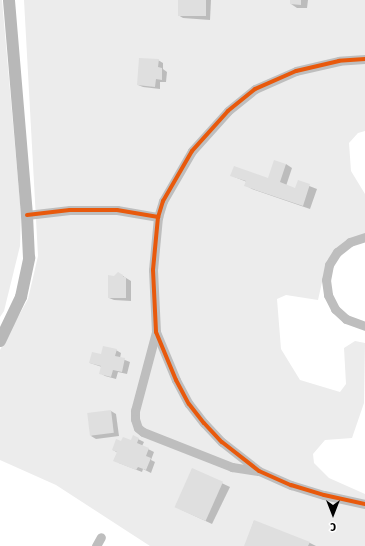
<!DOCTYPE html>
<meta charset="utf-8">
<style>
body{margin:0}
#map{position:relative;width:365px;height:546px;overflow:hidden;background:#fff;font-family:"Fira Sans Condensed",sans-serif}
div>[style]{position:absolute}
.green>*{inset:0;background:#ececec}
.shadow>*{inset:0;background:#0003}
.building>*{inset:0;background:#dfdfdf;transform-origin:0 0}
.street>*{height:9px;margin:-4.5px;padding:0 4.5px;transform-origin:4.5px;border-radius:4.5px;background:#bebebe}
.secondary>*{height:12px;margin:-6px;padding:0 6px;transform-origin:6px;border-radius:6px;background:#b8b8b8}
.cycleway>*{height:4px;margin:-2px;padding:0 2px;transform-origin:2px;border-radius:2px;background:#e8590c}
span{translate:-50% -50%;white-space:nowrap;text-align:center;line-height:1.15;-webkit-text-stroke:3px #fff;paint-order:stroke}
.north{position:absolute;left:313px;top:494px;width:40px;height:40px;-webkit-text-stroke:3px #fff;paint-order:stroke;rotate:180deg;font-size:11px;font-weight:700;line-height:16px;text-align:center;color:#000}
.north::after{content:'';display:block;margin:auto;width:14px;height:18px;background:#000;clip-path:polygon(50% 0,100% 100%,50% 72%,0 100%)}
</style>
<div id="map">
<div class="green">
<i style="clip-path:polygon(0 0,2px 0,21px 214px,20px 246px,4px 311px,0 317px)"></i>
<i style="clip-path:polygon(24px 0,365px 0,365px 131px,358px 133px,349px 143px,351px 171px,365px 194px,365px 239px,327px 260px,318px 300px,286px 295px,277px 299px,281px 349px,300px 380px,340px 392px,346px 384px,344px 348px,355px 341px,365px 343px,364px 403px,352px 438px,325px 440px,313px 454px,314px 463px,329px 478px,365px 494px,365px 546px,150px 546px,56px 485px,0 460px,0 350px,28px 299px,38px 256px)"></i>
</div>
<div class="shadow">
<i style="clip-path:polygon(179px 0,211px 0,210px 20px,183px 18px,178px 15px)"></i>
<i style="clip-path:polygon(291px 0,308px 0,307px 8px,297px 8px,291px 4px)"></i>
<i style="clip-path:polygon(158px 60px,163px 63px,163px 69px,167px 72px,166px 82px,160px 82px,160px 89px,143px 87px,138px 85px)"></i>
<i style="clip-path:polygon(286px 164px,292px 168px,286px 186px,296px 189px,299px 182px,317px 189px,310px 209px,252px 189px,245px 185px,247px 182px,232px 176px,268px 179px)"></i>
<i style="clip-path:polygon(118px 273px,131px 281px,131px 301px,114px 300px,109px 298px,114px 277px)"></i>
<i style="clip-path:polygon(116px 350px,121px 353px,120px 358px,130px 362px,127px 374px,118px 372px,116px 379px,105px 376px,100px 373px,102px 367px,90px 363px,101px 356px)"></i>
<i style="clip-path:polygon(111px 411px,116px 414px,119px 436px,96px 439px,91px 436px)"></i>
<i style="clip-path:polygon(134px 437px,144px 442px,142px 446px,154px 452px,151px 460px,155px 462px,151px 473px,143px 469px,142px 472px,119px 463px,118px 453px,113px 450px,122px 443px,132px 441px)"></i>
<i style="clip-path:polygon(192px 469px,230px 487px,212px 524px,182px 510px)"></i>
<i style="clip-path:polygon(254px 521px,310px 543px,316px 546px,245px 546px)"></i>
</div>
<div class="building">
<i style="left:178px;top:0;width:28px;height:16px"></i>
<i style="clip-path:polygon(290px 0,301px 0,301px 5px,290px 4px)"></i>
<i style="clip-path:polygon(139px 58px,159px 59px,158px 67px,162px 68px,162px 80px,156px 79px,155px 87px,137px 85px)"></i>
<i style="clip-path:polygon(274px 160px,286px 164px,280px 182px,295px 188px,298px 180px,310px 184px,303px 206px,244px 186px,246px 181px,230px 176px,234px 166px,268px 178px)"></i>
<i style="clip-path:polygon(118px 272px,123px 275px,123px 277px,126px 277px,126px 298px,108px 298px,108px 275px,114px 276px)"></i>
<i style="clip-path:polygon(103px 346px,117px 349px,115px 356px,125px 358px,122px 372px,113px 370px,111px 377px,99px 374px,101px 366px,89px 363px,92px 352px,101px 354px)"></i>
<i style="left:111px;top:410px;width:23px;height:24px;rotate:83deg"></i>
<i style="clip-path:polygon(133px 435px,139px 438px,137px 443px,149px 448px,146px 456px,151px 458px,146px 470px,138px 467px,136px 470px,113px 461px,117px 452px,112px 450px,116px 439px,121px 441px,123px 437px,131px 440px)"></i>
<i style="left:192px;top:468px;width:34px;height:43px;rotate:24deg"></i>
<i style="clip-path:polygon(254px 520px,310px 542px,308px 546px,244px 546px)"></i>
</div>
<div class="street">
<i style="left:365px;top:59px;width:26px;rotate:176deg"></i>
<i style="left:339px;top:61px;width:44px;rotate:166.9deg"></i>
<i style="left:296px;top:71px;width:45px;rotate:156.3deg"></i>
<i style="left:255px;top:89px;width:35px;rotate:141deg"></i>
<i style="left:228px;top:111px;width:54px;rotate:132deg"></i>
<i style="left:192px;top:151px;width:58px;rotate:120.1deg"></i>
<i style="left:163px;top:201px;width:17px;rotate:107deg"></i>
<i style="left:158px;top:217px;width:53px;rotate:95.4deg"></i>
<i style="left:153px;top:270px;width:62px;rotate:87.2deg"></i>
<i style="left:156px;top:332px;width:52px;rotate:67.4deg"></i>
<i style="left:176px;top:380px;width:27px;rotate:62deg"></i>
<i style="left:189px;top:404px;width:24px;rotate:52deg"></i>
<i style="left:204px;top:423px;width:26px;rotate:47deg"></i>
<i style="left:222px;top:442px;width:47px;rotate:38.1deg"></i>
<i style="left:259px;top:471px;width:35px;rotate:24deg"></i>
<i style="left:291px;top:485px;width:34px;rotate:17deg"></i>
<i style="left:324px;top:495px;width:42px;rotate:12.4deg"></i>
<i style="left:27px;top:215px;width:43px;rotate:-6.6deg"></i>
<i style="left:70px;top:210px;width:47px"></i>
<i style="left:117px;top:210px;width:42px;rotate:9.7deg"></i>
<i style="left:365px;top:237px;width:16px;rotate:162deg"></i>
<i style="left:350px;top:242px;width:16px;rotate:142deg"></i>
<i style="left:337px;top:252px;width:15px;rotate:122deg"></i>
<i style="left:329px;top:265px;width:15px;rotate:101deg"></i>
<i style="left:326px;top:280px;width:15px;rotate:82deg"></i>
<i style="left:328px;top:295px;width:16px;rotate:63deg"></i>
<i style="left:335px;top:309px;width:15px;rotate:42deg"></i>
<i style="left:346px;top:319px;width:20px;rotate:20deg"></i>
<i style="left:156px;top:332px;width:82px;rotate:104.9deg"></i>
<i style="left:135px;top:411px;width:8px;rotate:90deg"></i>
<i style="left:135px;top:419px;width:9px;rotate:72deg"></i>
<i style="left:138px;top:428px;width:6px;rotate:39deg"></i>
<i style="left:143px;top:432px;width:96px;rotate:21.5deg"></i>
<i style="left:232px;top:467px;width:25px;rotate:9deg"></i>
<i style="left:96px;top:546px;width:10px;rotate:-61deg"></i>
</div>
<div class="secondary">
<i style="left:0;top:341px;width:49px;rotate:-64.5deg"></i>
<i style="left:21px;top:297px;width:40px;rotate:-78deg"></i>
<i style="left:29px;top:258px;width:43px;rotate:-92.7deg"></i>
<i style="left:27px;top:215px;width:216px;rotate:-94.8deg"></i>
</div>
<div class="cycleway">
<i style="left:365px;top:59px;width:26px;rotate:176deg"></i>
<i style="left:339px;top:61px;width:44px;rotate:166.9deg"></i>
<i style="left:296px;top:71px;width:45px;rotate:156.3deg"></i>
<i style="left:255px;top:89px;width:35px;rotate:141deg"></i>
<i style="left:228px;top:111px;width:54px;rotate:132deg"></i>
<i style="left:192px;top:151px;width:58px;rotate:120.1deg"></i>
<i style="left:163px;top:201px;width:17px;rotate:107deg"></i>
<i style="left:158px;top:217px;width:53px;rotate:95.4deg"></i>
<i style="left:153px;top:270px;width:62px;rotate:87.2deg"></i>
<i style="left:156px;top:332px;width:52px;rotate:67.4deg"></i>
<i style="left:176px;top:380px;width:27px;rotate:62deg"></i>
<i style="left:189px;top:404px;width:24px;rotate:52deg"></i>
<i style="left:204px;top:423px;width:26px;rotate:47deg"></i>
<i style="left:222px;top:442px;width:47px;rotate:38.1deg"></i>
<i style="left:259px;top:471px;width:35px;rotate:24deg"></i>
<i style="left:291px;top:485px;width:34px;rotate:17deg"></i>
<i style="left:324px;top:495px;width:42px;rotate:12.4deg"></i>
<i style="left:27px;top:215px;width:43px;rotate:-6.6deg"></i>
<i style="left:70px;top:210px;width:47px"></i>
<i style="left:117px;top:210px;width:42px;rotate:9.7deg"></i>
</div>
<div class="north">С</div>
</div>
